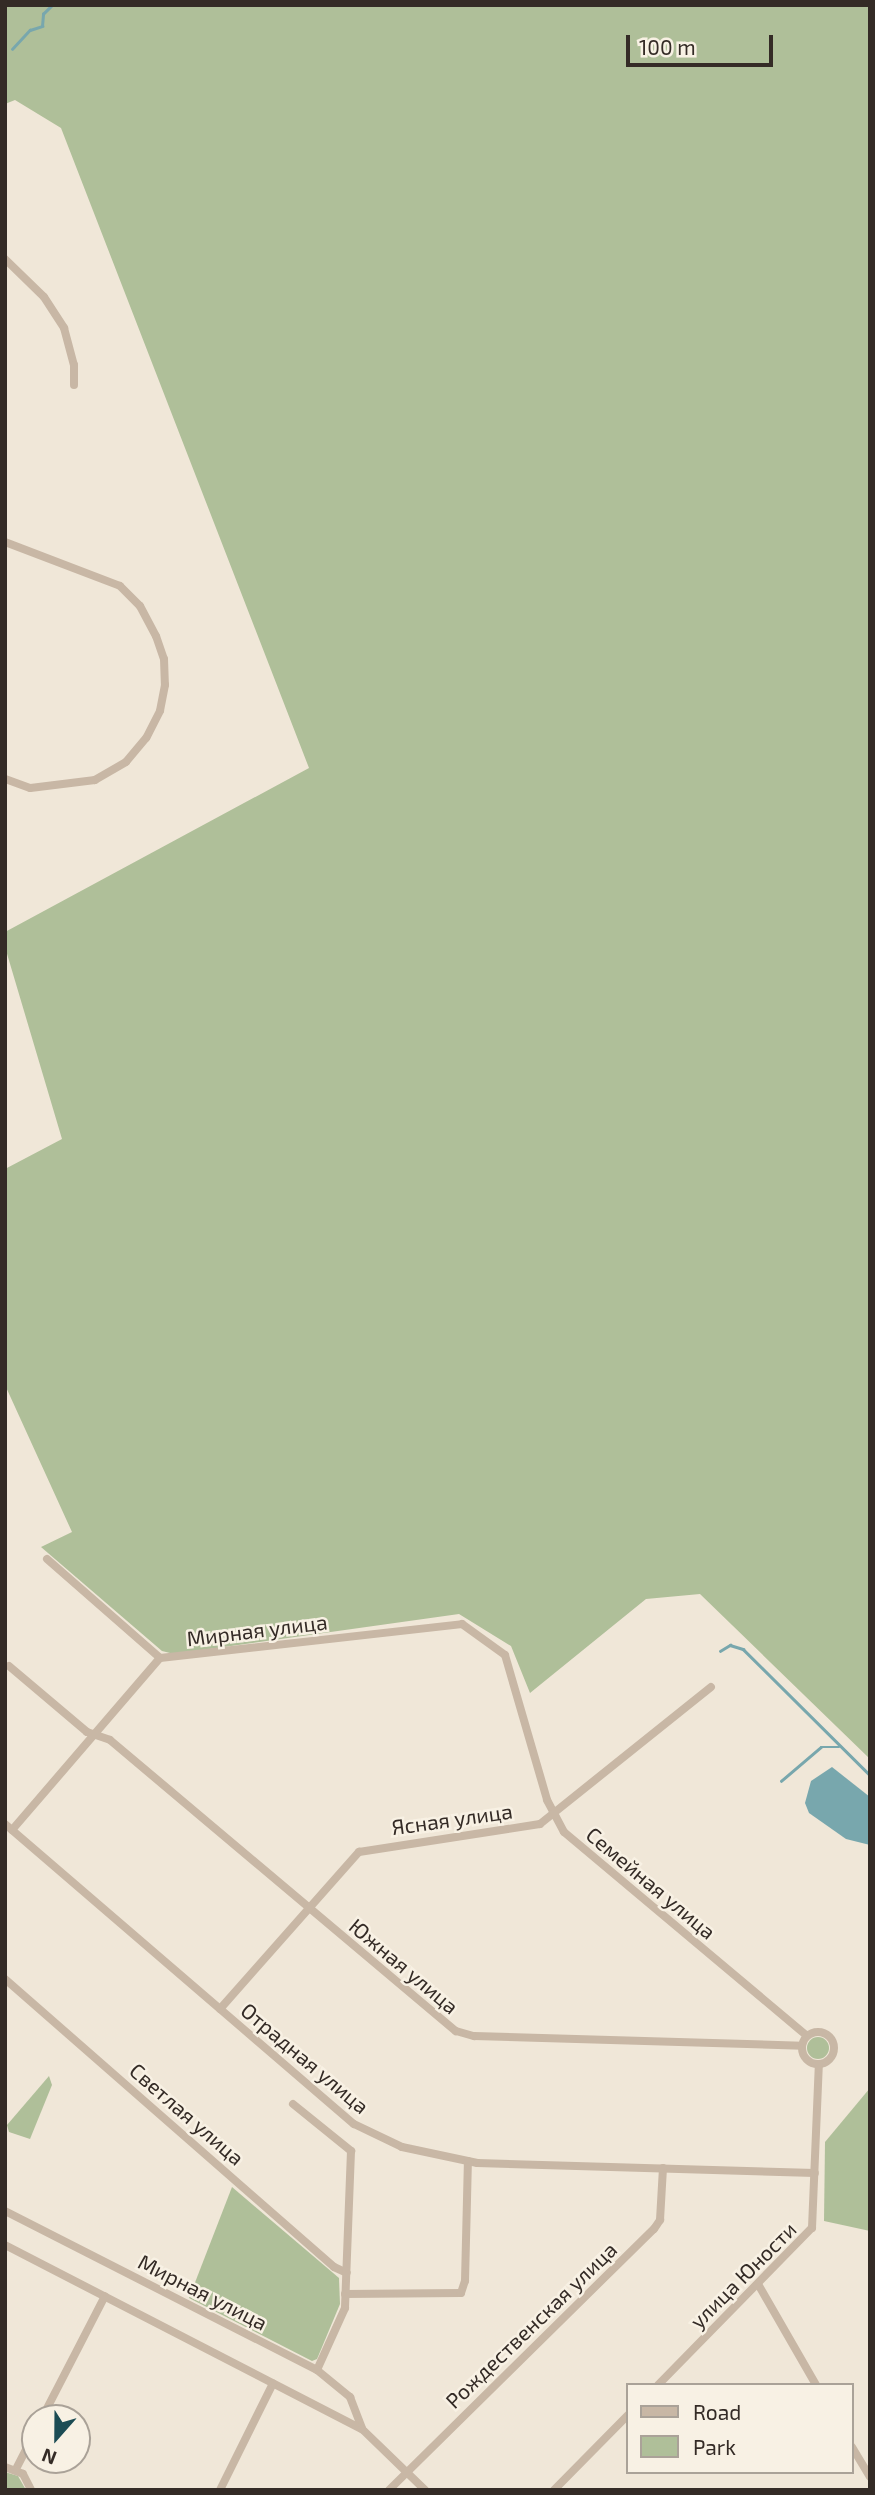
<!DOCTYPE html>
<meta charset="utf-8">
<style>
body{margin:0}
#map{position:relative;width:875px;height:2495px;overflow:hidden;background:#f0e7d8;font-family:"Exo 2",sans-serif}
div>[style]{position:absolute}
.green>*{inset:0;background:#afbf99}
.round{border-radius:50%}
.water>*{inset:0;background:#78a7ad}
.stream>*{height:2.5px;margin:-1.25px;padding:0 1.25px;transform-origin:1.25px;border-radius:1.25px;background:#78a7ad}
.minor>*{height:8px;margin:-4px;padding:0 4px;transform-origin:4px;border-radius:4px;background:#c8b7a5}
.minor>.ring{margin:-4px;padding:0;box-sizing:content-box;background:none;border:8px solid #c8b7a5;border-radius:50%}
span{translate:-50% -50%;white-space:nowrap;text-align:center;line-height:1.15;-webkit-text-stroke:5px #f8f1e4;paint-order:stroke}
.street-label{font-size:21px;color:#342b26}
.frame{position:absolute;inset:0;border:7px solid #342b26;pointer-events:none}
.legend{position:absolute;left:626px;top:2383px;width:228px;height:91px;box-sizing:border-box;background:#f8f1e4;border:2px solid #aaa298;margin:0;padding:9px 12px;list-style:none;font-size:21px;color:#342b26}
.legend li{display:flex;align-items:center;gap:14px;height:35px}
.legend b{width:35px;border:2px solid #aaa298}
.north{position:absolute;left:21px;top:2404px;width:70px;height:70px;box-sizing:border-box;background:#f8f1e4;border:2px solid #aaa298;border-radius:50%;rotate:201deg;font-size:19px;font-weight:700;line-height:28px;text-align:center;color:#342b26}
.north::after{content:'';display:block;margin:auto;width:24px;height:32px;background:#1c4c54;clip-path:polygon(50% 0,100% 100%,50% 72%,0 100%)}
.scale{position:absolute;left:626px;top:35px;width:147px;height:32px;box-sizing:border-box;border:4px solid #342b26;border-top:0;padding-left:9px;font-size:21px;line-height:24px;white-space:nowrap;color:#342b26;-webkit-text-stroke:5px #f8f1e4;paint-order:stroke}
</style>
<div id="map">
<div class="green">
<i style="clip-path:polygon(5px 5px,870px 5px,870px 1759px,700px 1594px,646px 1599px,530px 1693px,511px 1646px,459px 1614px,174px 1654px,162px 1651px,41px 1547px,72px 1532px,5px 1385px,5px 1169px,62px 1139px,5px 947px,5px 932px,309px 768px,61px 128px,15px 100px,5px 104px)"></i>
<i class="round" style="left:807px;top:2037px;width:22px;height:22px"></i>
<i style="clip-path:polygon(49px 2076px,52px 2085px,30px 2139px,9px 2132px,7px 2125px)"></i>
<i style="clip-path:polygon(870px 2088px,870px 2231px,824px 2221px,825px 2142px)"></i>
<i style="clip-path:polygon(232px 2187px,339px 2278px,340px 2304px,317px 2359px,312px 2361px,189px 2298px)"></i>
<i style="clip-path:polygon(5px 2472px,18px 2476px,26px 2490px,5px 2490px)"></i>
</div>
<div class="water">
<i style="clip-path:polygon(832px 1767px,870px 1797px,870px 1845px,846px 1839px,809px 1813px,805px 1803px,811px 1781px)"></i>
</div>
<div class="stream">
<i style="left:12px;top:49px;width:26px;rotate:-47deg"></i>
<i style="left:30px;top:30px;width:13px;rotate:-18deg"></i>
<i style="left:42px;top:26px;width:12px;rotate:-85deg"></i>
<i style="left:43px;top:14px;width:13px;rotate:-45deg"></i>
<i style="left:720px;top:1651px;width:12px;rotate:-31deg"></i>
<i style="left:730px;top:1645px;width:14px;rotate:17deg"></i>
<i style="left:743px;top:1649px;width:179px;rotate:44.8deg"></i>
<i style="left:781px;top:1781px;width:52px;rotate:-40.4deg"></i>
<i style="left:821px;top:1747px;width:18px"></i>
</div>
<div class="minor">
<i style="left:5px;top:259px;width:54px;rotate:44.3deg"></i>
<i style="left:44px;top:297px;width:37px;rotate:57deg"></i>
<i style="left:64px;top:328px;width:38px;rotate:75deg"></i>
<i style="left:74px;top:365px;width:20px;rotate:90deg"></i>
<i style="left:5px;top:542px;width:123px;rotate:20.9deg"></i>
<i style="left:120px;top:586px;width:28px;rotate:45deg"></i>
<i style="left:140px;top:606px;width:34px;rotate:62deg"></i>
<i style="left:156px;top:636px;width:24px;rotate:71deg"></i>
<i style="left:164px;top:659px;width:26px;rotate:88deg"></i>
<i style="left:165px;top:685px;width:26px;rotate:101deg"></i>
<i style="left:160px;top:711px;width:30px;rotate:117deg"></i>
<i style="left:146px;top:738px;width:31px;rotate:130deg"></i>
<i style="left:126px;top:762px;width:36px;rotate:150deg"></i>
<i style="left:95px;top:780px;width:65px;rotate:173deg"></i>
<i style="left:30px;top:788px;width:27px;rotate:-160deg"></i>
<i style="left:47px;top:1559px;width:150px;rotate:41.2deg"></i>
<i style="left:9px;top:1666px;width:102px;rotate:40.2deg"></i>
<i style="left:87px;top:1732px;width:24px;rotate:19deg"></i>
<i style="left:110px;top:1740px;width:452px;rotate:40.1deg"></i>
<i style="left:456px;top:2031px;width:19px;rotate:16deg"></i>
<i style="left:474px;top:2036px;width:328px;rotate:1.7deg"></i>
<i style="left:5px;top:1824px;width:460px;rotate:40.7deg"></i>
<i style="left:354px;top:2124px;width:53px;rotate:25.6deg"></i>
<i style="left:402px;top:2147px;width:77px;rotate:12deg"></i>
<i style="left:477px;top:2163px;width:338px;rotate:1.7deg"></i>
<i style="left:12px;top:1830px;width:227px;rotate:-49.3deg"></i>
<i style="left:160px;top:1658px;width:304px;rotate:-6.4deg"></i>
<i style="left:462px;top:1624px;width:53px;rotate:35.8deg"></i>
<i style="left:505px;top:1655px;width:151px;rotate:73.8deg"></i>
<i style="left:547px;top:1800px;width:36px;rotate:62deg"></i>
<i style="left:564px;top:1832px;width:317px;rotate:40deg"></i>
<i style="left:5px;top:1979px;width:437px;rotate:41.2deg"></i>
<i style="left:334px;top:2267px;width:14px;rotate:25deg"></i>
<i style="left:220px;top:2009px;width:210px;rotate:-48.5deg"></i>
<i style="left:359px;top:1852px;width:183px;rotate:-8.8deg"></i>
<i style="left:540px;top:1824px;width:219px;rotate:-38.7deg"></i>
<i class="ring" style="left:802px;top:2032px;width:24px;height:24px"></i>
<i style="left:293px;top:2104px;width:75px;rotate:39deg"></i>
<i style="left:351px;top:2151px;width:157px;rotate:92.2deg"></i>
<i style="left:345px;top:2308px;width:68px;rotate:114.3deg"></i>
<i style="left:5px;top:2211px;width:350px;rotate:27deg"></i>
<i style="left:317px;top:2370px;width:43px;rotate:39.3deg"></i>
<i style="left:350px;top:2397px;width:34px;rotate:69deg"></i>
<i style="left:5px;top:2245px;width:402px;rotate:27.3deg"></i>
<i style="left:362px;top:2429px;width:88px;rotate:44.1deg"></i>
<i style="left:758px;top:2284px;width:116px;rotate:60.1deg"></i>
<i style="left:345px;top:2294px;width:116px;rotate:-0.5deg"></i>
<i style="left:461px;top:2293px;width:13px;rotate:-72deg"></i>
<i style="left:465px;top:2281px;width:120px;rotate:-88.6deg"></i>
<i style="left:658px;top:2385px;width:220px;rotate:-45.6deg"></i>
<i style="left:812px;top:2228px;width:164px;rotate:-87.6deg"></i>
<i style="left:42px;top:2418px;width:137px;rotate:-62.7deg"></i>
<i style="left:852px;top:2447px;width:35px;rotate:59deg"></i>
<i style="left:5px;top:2467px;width:19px;rotate:21deg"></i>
<i style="left:23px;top:2474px;width:18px;rotate:63deg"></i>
<i style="left:16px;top:2469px;width:42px;rotate:-62.8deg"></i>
<i style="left:220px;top:2490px;width:119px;rotate:-63.6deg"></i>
<i style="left:389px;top:2490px;width:372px;rotate:-44.6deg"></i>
<i style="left:654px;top:2229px;width:11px;rotate:-56deg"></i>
<i style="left:660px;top:2220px;width:52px;rotate:-86.7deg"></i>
<i style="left:554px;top:2490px;width:105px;rotate:-45.4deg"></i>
</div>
<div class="street-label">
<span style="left:257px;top:1630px;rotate:-7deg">Мирная улица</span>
<span style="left:452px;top:1819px;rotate:-8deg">Ясная улица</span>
<span style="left:651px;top:1883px;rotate:40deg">Семейная улица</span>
<span style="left:404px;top:1966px;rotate:40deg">Южная улица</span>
<span style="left:305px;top:2058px;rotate:40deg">Отрадная улица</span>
<span style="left:187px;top:2114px;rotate:41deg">Светлая улица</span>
<span style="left:743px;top:2275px;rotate:-45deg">улица Юности</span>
<span style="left:203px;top:2292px;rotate:27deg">Мирная улица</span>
<span style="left:531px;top:2325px;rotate:-44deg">Рождественская улица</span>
</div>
<div class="frame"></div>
<ul class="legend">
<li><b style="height:9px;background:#c8b7a5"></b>Road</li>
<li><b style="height:19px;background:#afbf99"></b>Park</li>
</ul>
<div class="north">N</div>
<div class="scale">100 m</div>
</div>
